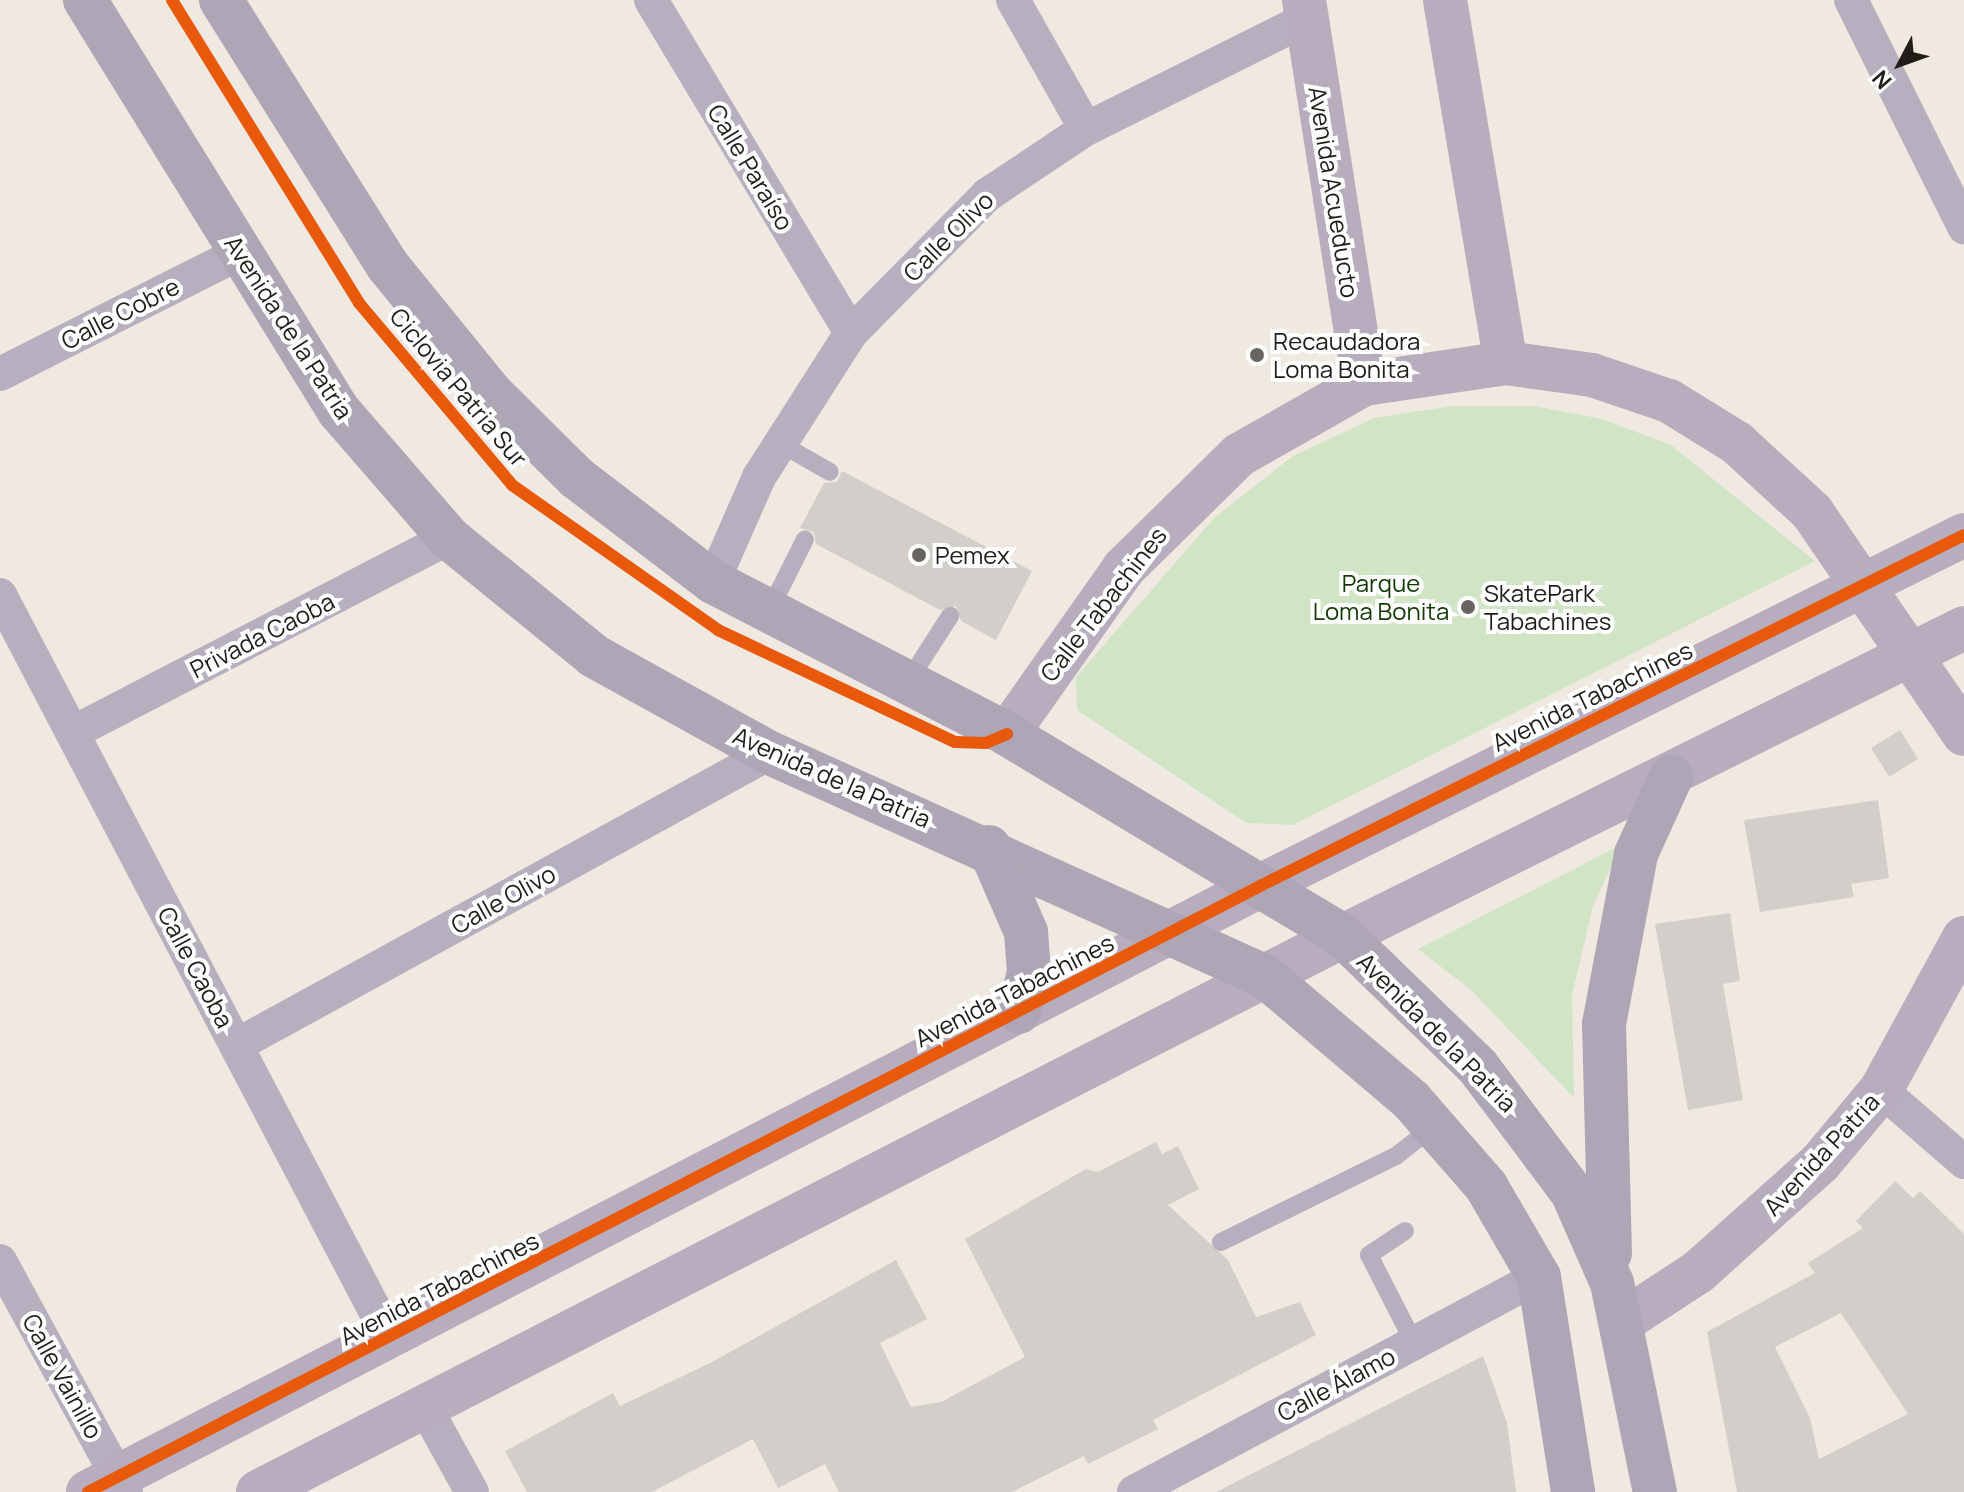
<!DOCTYPE html>
<meta charset="utf-8">
<style>
body{margin:0}
#map{position:relative;width:1964px;height:1492px;overflow:hidden;background:#efe9e2;font-family:Manrope,sans-serif}
div>[style]{position:absolute}
.green>*{inset:0;background:#d2e4c6}
.building>*{inset:0;background:#d3ceca;transform-origin:0 0}
.lane>*{height:18px;margin:-9px;padding:0 9px;transform-origin:9px;border-radius:9px;background:#b7afbe}
.street>*{height:34px;margin:-17px;padding:0 17px;transform-origin:17px;border-radius:17px;background:#b7afbe}
.secondary>*{height:44px;margin:-22px;padding:0 22px;transform-origin:22px;border-radius:22px;background:#b7adbc}
.primary>*{height:44px;margin:-22px;padding:0 22px;transform-origin:22px;border-radius:22px;background:#afa6b5}
.cycleway>*{height:12px;margin:-6px;padding:0 6px;transform-origin:6px;border-radius:6px;background:#e8590c}
.dots>*{width:22px;height:22px;translate:-50% -50%;box-sizing:border-box;border:4px solid #fff;border-radius:50%}
span{translate:-50% -50%;white-space:nowrap;text-align:center;line-height:1.15;-webkit-text-stroke:8px #fff;paint-order:stroke}
.street-label{font-size:24px;color:#201d18}
.poi-label{font-size:24px;color:#201d18}
.left{translate:0 -50%;text-align:left}
.park-label{font-size:24px;color:#133805}
.north{position:absolute;left:1860px;top:24px;width:80px;height:80px;-webkit-text-stroke:6px #fff;paint-order:stroke;rotate:229deg;font-size:22px;font-weight:700;line-height:32px;text-align:center;color:#201d18}
.north::after{content:'';display:block;margin:auto;width:28px;height:36px;background:#201d18;clip-path:polygon(50% 0,100% 100%,50% 72%,0 100%)}
</style>
<div id="map">
<div class="green">
<i style="clip-path:polygon(1452px 406px,1534px 406px,1602px 419px,1671px 445px,1815px 561px,1293px 825px,1246px 823px,1077px 710px,1076px 677px,1215px 517px,1293px 456px,1374px 418px)"></i>
<i style="clip-path:polygon(1621px 845px,1593px 906px,1572px 995px,1574px 1098px,1471px 990px,1418px 949px)"></i>
</div>
<div class="building">
<i style="clip-path:polygon(842px 471px,1032px 571px,996px 640px,961px 621px,956px 606px,940px 610px,816px 544px,814px 532px,800px 528px,824px 483px,837px 482px)"></i>
<i style="left:1900px;top:730px;width:34px;height:34px;rotate:58deg"></i>
<i style="clip-path:polygon(1878px 800px,1889px 878px,1851px 884px,1854px 897px,1760px 912px,1744px 820px)"></i>
<i style="clip-path:polygon(1730px 913px,1740px 981px,1723px 984px,1743px 1100px,1688px 1110px,1655px 924px)"></i>
<i style="clip-path:polygon(1156px 1142px,1162px 1154px,1178px 1146px,1199px 1189px,1168px 1205px,1228px 1260px,1256px 1317px,1300px 1302px,1316px 1335px,1153px 1420px,1158px 1429px,1088px 1464px,1084px 1456px,1012px 1492px,839px 1492px,825px 1464px,778px 1488px,753px 1439px,652px 1492px,527px 1492px,505px 1451px,613px 1393px,620px 1406px,712px 1362px,896px 1260px,927px 1319px,880px 1343px,911px 1407px,941px 1402px,1025px 1357px,965px 1239px,1086px 1169px,1098px 1172px)"></i>
<i style="clip-path:polygon(evenodd,1895px 1181px,1913px 1198px,1920px 1191px,1964px 1234px,1964px 1492px,1737px 1492px,1707px 1332px,1815px 1273px,1808px 1263px,1863px 1228px,1856px 1221px,1895px 1181px,1841px 1313px,1908px 1414px,1819px 1459px,1810px 1418px,1775px 1347px,1841px 1313px)"></i>
<i style="clip-path:polygon(1483px 1356px,1507px 1423px,1516px 1492px,1216px 1492px)"></i>
</div>
<div class="lane">
<i style="left:781px;top:444px;width:56px;rotate:29.7deg"></i>
<i style="left:769px;top:611px;width:80px;rotate:-63.4deg"></i>
<i style="left:907px;top:683px;width:80px;rotate:-57.3deg"></i>
<i style="left:1405px;top:1231px;width:43px;rotate:146.3deg"></i>
<i style="left:1369px;top:1255px;width:99px;rotate:62.9deg"></i>
<i style="left:1221px;top:1242px;width:195px;rotate:-26.2deg"></i>
<i style="left:1396px;top:1156px;width:48px;rotate:-38.3deg"></i>
</div>
<div class="street">
<i style="left:651px;top:0;width:388px;rotate:59deg"></i>
<i style="left:1013px;top:0;width:148px;rotate:60.5deg"></i>
<i style="left:1851px;top:0;width:254px;rotate:63.5deg"></i>
<i style="left:0;top:374px;width:269px;rotate:-26.8deg"></i>
<i style="left:713px;top:582px;width:115px;rotate:-66.3deg"></i>
<i style="left:759px;top:477px;width:171px;rotate:-57.4deg"></i>
<i style="left:851px;top:333px;width:194px;rotate:-45.4deg"></i>
<i style="left:987px;top:195px;width:119px;rotate:-33.7deg"></i>
<i style="left:1086px;top:129px;width:247px;rotate:-26.5deg"></i>
<i style="left:0;top:595px;width:840px;rotate:62.34deg"></i>
<i style="left:74px;top:732px;width:422px;rotate:-27.4deg"></i>
<i style="left:237px;top:1045px;width:608px;rotate:-28.72deg"></i>
<i style="left:1881px;top:1090px;width:110px;rotate:40.9deg"></i>
<i style="left:0;top:1261px;width:263px;rotate:61.4deg"></i>
<i style="left:425px;top:1407px;width:97px;rotate:61.1deg"></i>
<i style="left:1134px;top:1492px;width:459px;rotate:-28deg"></i>
</div>
<div class="secondary">
<i style="left:1304px;top:0;width:389px;rotate:81.1deg"></i>
<i style="left:1445px;top:0;width:368px;rotate:80.5deg"></i>
<i style="left:1007px;top:734px;width:203px;rotate:-54.8deg"></i>
<i style="left:1124px;top:568px;width:161px;rotate:-44.5deg"></i>
<i style="left:1239px;top:455px;width:144px;rotate:-29.6deg"></i>
<i style="left:1364px;top:384px;width:144px;rotate:-8.4deg"></i>
<i style="left:1506px;top:363px;width:87px;rotate:7.9deg"></i>
<i style="left:1592px;top:375px;width:81px;rotate:18.7deg"></i>
<i style="left:1669px;top:401px;width:80px;rotate:31.7deg"></i>
<i style="left:1737px;top:443px;width:102px;rotate:42.6deg"></i>
<i style="left:1812px;top:512px;width:269px;rotate:55.6deg"></i>
<i style="left:1623px;top:1321px;width:90px;rotate:-33.2deg"></i>
<i style="left:1698px;top:1272px;width:164px;rotate:-41.8deg"></i>
<i style="left:1820px;top:1163px;width:95px;rotate:-50.1deg"></i>
<i style="left:1881px;top:1090px;width:173px;rotate:-61.4deg"></i>
<i style="left:88px;top:1492px;width:1322px;rotate:-27.34deg"></i>
<i style="left:1262px;top:885px;width:784px;rotate:-26.5deg"></i>
<i style="left:258px;top:1492px;width:1219px;rotate:-27.13deg"></i>
<i style="left:1343px;top:936px;width:693px;rotate:-26.38deg"></i>
</div>
<div class="primary">
<i style="left:85px;top:0;width:483px;rotate:58.3deg"></i>
<i style="left:339px;top:411px;width:168px;rotate:49.1deg"></i>
<i style="left:449px;top:538px;width:187px;rotate:39.1deg"></i>
<i style="left:594px;top:656px;width:201px;rotate:28.9deg"></i>
<i style="left:770px;top:753px;width:544px;rotate:24.3deg"></i>
<i style="left:1266px;top:977px;width:190px;rotate:40.3deg"></i>
<i style="left:1411px;top:1100px;width:114px;rotate:48.9deg"></i>
<i style="left:1486px;top:1186px;width:105px;rotate:59.8deg"></i>
<i style="left:1539px;top:1277px;width:218px;rotate:81deg"></i>
<i style="left:221px;top:0;width:314px;rotate:57.9deg"></i>
<i style="left:388px;top:266px;width:166px;rotate:50.9deg"></i>
<i style="left:493px;top:395px;width:118px;rotate:44.7deg"></i>
<i style="left:577px;top:478px;width:171px;rotate:37.4deg"></i>
<i style="left:713px;top:582px;width:331px;rotate:27.3deg"></i>
<i style="left:1007px;top:734px;width:392px;rotate:31deg"></i>
<i style="left:1343px;top:936px;width:188px;rotate:44.1deg"></i>
<i style="left:1478px;top:1067px;width:156px;rotate:53.1deg"></i>
<i style="left:1572px;top:1192px;width:99px;rotate:66.3deg"></i>
<i style="left:1612px;top:1283px;width:213px;rotate:78.4deg"></i>
<i style="left:989px;top:847px;width:93px;rotate:66.5deg"></i>
<i style="left:1026px;top:932px;width:40px;rotate:85.7deg"></i>
<i style="left:1029px;top:972px;width:41px;rotate:104deg"></i>
<i style="left:1610px;top:1253px;width:229px;rotate:-91.5deg"></i>
<i style="left:1604px;top:1024px;width:173px;rotate:-79.3deg"></i>
<i style="left:1636px;top:854px;width:85px;rotate:-65.6deg"></i>
</div>
<div class="cycleway">
<i style="left:172px;top:0;width:356px;rotate:58.3deg"></i>
<i style="left:359px;top:303px;width:238px;rotate:49.9deg"></i>
<i style="left:512px;top:485px;width:252px;rotate:35.1deg"></i>
<i style="left:718px;top:630px;width:262px;rotate:25.3deg"></i>
<i style="left:955px;top:742px;width:31px;rotate:2deg"></i>
<i style="left:986px;top:743px;width:23px;rotate:-23deg"></i>
<i style="left:88px;top:1492px;width:1322px;rotate:-27.34deg"></i>
<i style="left:1262px;top:885px;width:784px;rotate:-26.5deg"></i>
</div>
<div class="dots">
<i style="left:1257px;top:355px;background:#68645f"></i>
<i style="left:919px;top:555px;background:#68645f"></i>
<i style="left:1468px;top:607px;background:#68645f"></i>
</div>
<div class="street-label">
<span style="left:751px;top:167px;rotate:59deg">Calle Paraíso</span>
<span style="left:1334px;top:192px;rotate:81deg">Avenida Acueducto</span>
<span style="left:948px;top:236px;rotate:-45deg">Calle Olivo</span>
<span style="left:120px;top:313px;rotate:-27deg">Calle Cobre</span>
<span style="left:289px;top:327px;rotate:57deg">Avenida de la Patria</span>
<span style="left:459px;top:387px;rotate:50deg">Ciclovia Patria Sur</span>
<span style="left:1103px;top:604px;rotate:-52deg">Calle Tabachines</span>
<span style="left:262px;top:635px;rotate:-27deg">Privada Caoba</span>
<span style="left:1592px;top:696px;rotate:-26deg">Avenida Tabachines</span>
<span style="left:832px;top:777px;rotate:24deg">Avenida de la Patria</span>
<span style="left:503px;top:899px;rotate:-29deg">Calle Olivo</span>
<span style="left:196px;top:967px;rotate:62deg">Calle Caoba</span>
<span style="left:1014px;top:990px;rotate:-27deg">Avenida Tabachines</span>
<span style="left:1437px;top:1032px;rotate:45deg">Avenida de la Patria</span>
<span style="left:1821px;top:1154px;rotate:-47deg">Avenida Patria</span>
<span style="left:439px;top:1288px;rotate:-27deg">Avenida Tabachines</span>
<span style="left:63px;top:1376px;rotate:61deg">Calle Vainillo</span>
<span style="left:1336px;top:1384px;rotate:-28deg">Calle Álamo</span>
</div>
<div class="poi-label">
<span class="left" style="left:1273px;top:355px">Recaudadora<br>Loma Bonita</span>
<span class="left" style="left:935px;top:555px">Pemex</span>
<span class="left" style="left:1484px;top:607px">SkatePark<br>Tabachines</span>
</div>
<div class="park-label">
<span style="left:1381px;top:597px">Parque<br>Loma Bonita</span>
</div>
<div class="north">N</div>
</div>
